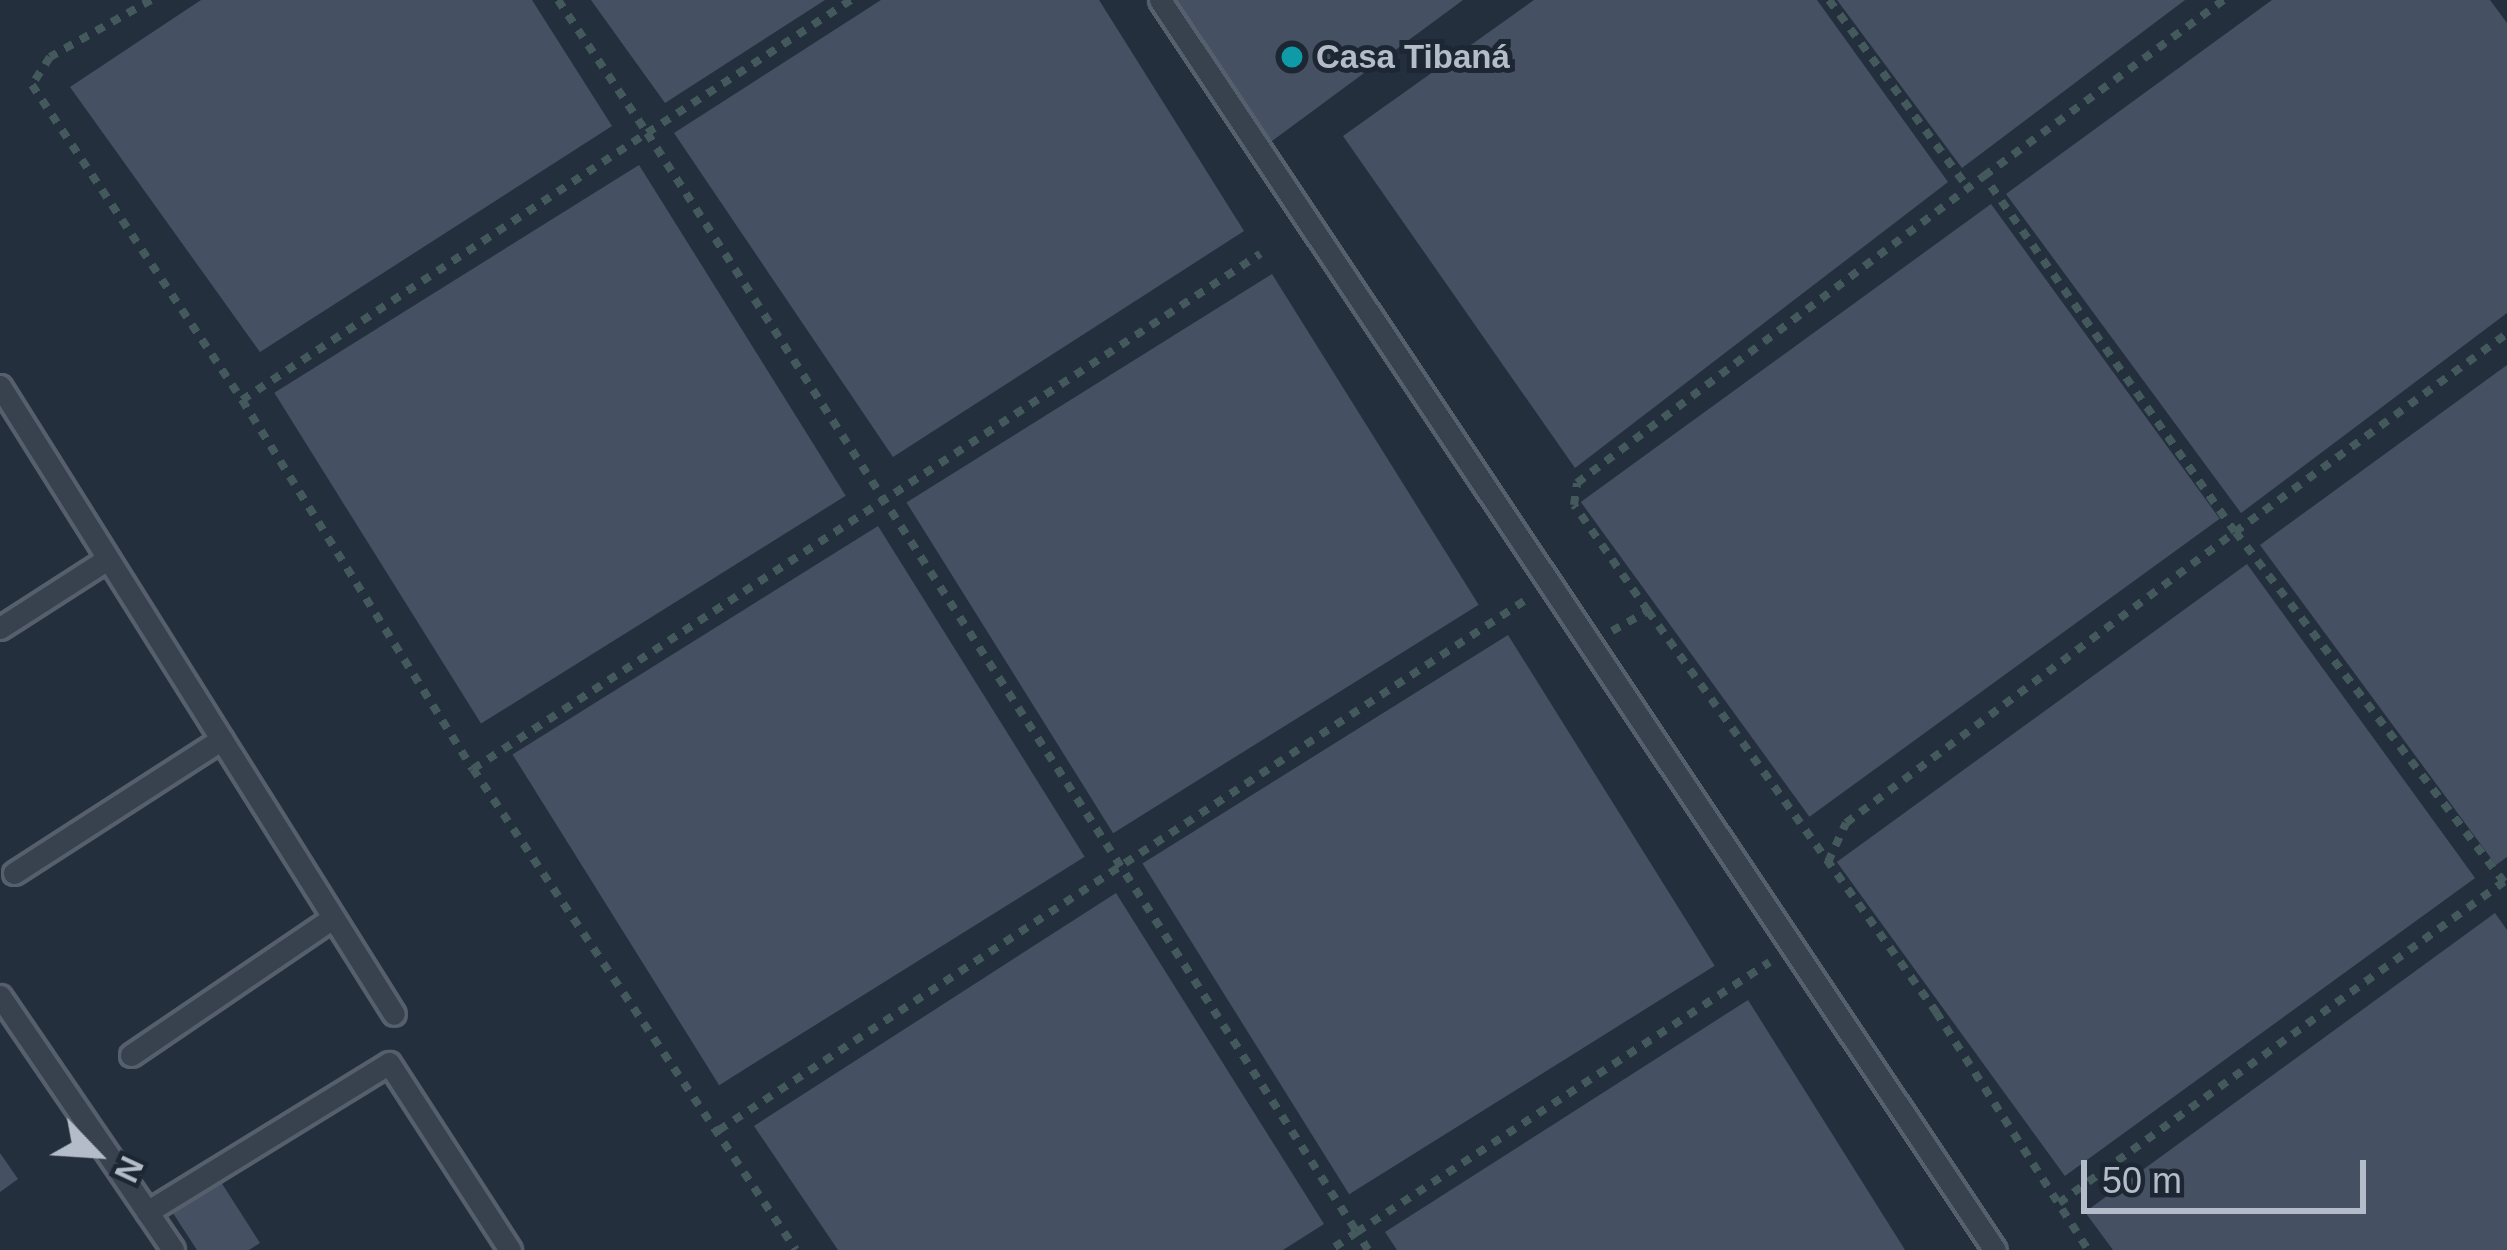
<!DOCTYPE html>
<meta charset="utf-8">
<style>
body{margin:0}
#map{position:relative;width:2507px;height:1250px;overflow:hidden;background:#242f3e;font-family:Arial,sans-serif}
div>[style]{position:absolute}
.building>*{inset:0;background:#455162;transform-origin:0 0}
.path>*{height:8px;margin-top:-4px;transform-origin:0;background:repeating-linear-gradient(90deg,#44595c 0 9px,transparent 0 18px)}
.roads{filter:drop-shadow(3px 0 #565f6c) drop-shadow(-3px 0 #565f6c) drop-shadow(0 3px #565f6c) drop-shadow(0 -3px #565f6c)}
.service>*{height:21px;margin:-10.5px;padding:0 10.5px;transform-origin:10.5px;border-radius:10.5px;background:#38414e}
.dots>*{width:33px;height:33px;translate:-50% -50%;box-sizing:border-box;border:6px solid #1d2633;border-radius:50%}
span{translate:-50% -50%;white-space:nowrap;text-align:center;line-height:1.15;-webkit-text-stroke:10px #1d2633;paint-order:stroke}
.poi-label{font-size:33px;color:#b4bcc9;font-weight:700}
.left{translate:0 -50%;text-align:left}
.north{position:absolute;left:36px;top:1094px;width:120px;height:120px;-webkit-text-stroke:9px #1d2633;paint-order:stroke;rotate:115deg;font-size:33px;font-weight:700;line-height:48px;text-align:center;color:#b4bcc9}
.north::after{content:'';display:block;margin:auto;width:42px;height:54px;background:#b4bcc9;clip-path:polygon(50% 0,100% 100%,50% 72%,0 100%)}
.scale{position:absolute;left:2081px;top:1160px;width:285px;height:54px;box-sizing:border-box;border:6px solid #b4bcc9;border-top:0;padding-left:15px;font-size:36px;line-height:42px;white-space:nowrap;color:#b4bcc9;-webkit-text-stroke:9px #1d2633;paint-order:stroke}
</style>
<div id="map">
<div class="building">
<i style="clip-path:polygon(201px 0,532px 0,612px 126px,260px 352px,70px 87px)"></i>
<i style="clip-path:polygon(591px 0,825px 0,665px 103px)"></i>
<i style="clip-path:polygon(881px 0,1099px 0,1244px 231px,893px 457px,674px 133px)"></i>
<i style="clip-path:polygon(1160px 0,1463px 0,1260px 150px)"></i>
<i style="clip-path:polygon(1534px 0,1817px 0,1948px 182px,1575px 468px,1343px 136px)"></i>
<i style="clip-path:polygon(1837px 0,2185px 0,1962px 168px)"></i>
<i style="clip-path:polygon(2272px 0,2490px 0,2507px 23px,2507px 313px,2241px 513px,2006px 194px)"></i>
<i style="left:639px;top:165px;width:390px;height:430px;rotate:58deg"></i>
<i style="left:1991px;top:204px;width:389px;height:507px;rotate:54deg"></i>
<i style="left:1272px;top:274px;width:390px;height:431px;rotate:58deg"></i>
<i style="clip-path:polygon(2507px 365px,2507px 857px,2496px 865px,2260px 545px)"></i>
<i style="left:878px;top:526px;width:390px;height:431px;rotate:58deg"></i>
<i style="left:2247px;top:564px;width:388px;height:507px;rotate:54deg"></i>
<i style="left:1508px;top:635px;width:390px;height:431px;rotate:58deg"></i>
<i style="clip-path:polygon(1116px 893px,1324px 1224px,1283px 1250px,838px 1250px,754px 1126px)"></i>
<i style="clip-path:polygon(2495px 913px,2507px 930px,2507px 1250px,2113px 1250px,2085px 1212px)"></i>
<i style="clip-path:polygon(1748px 1000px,1905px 1250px,1397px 1250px,1385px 1232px)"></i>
<i style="clip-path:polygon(0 1153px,18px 1179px,0 1192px)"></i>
<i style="clip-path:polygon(219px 1179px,260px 1243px,249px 1250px,197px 1250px,171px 1210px)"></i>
</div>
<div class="path">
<i style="left:151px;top:0;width:116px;rotate:150.6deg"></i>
<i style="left:50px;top:57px;width:33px;rotate:123deg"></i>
<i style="left:32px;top:85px;width:379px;rotate:56.3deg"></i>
<i style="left:242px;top:400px;width:435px;rotate:58deg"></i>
<i style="left:473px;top:769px;width:579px;rotate:56.12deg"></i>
<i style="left:558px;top:0;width:160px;rotate:56.2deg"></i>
<i style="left:647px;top:133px;width:244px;rotate:-33.1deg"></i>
<i style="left:1829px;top:0;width:235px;rotate:53.5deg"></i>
<i style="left:242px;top:400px;width:485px;rotate:-33.4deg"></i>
<i style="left:647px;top:133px;width:1308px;rotate:57.14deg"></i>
<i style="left:1357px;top:1232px;width:32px;rotate:146deg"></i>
<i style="left:1648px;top:611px;width:129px;rotate:-124.9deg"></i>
<i style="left:1574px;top:505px;width:22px;rotate:-82deg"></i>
<i style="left:1577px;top:483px;width:510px;rotate:-37.03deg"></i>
<i style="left:1612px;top:631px;width:41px;rotate:-29.1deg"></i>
<i style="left:1648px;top:611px;width:494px;rotate:54.3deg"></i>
<i style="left:1936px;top:1012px;width:282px;rotate:57.4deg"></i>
<i style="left:473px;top:769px;width:941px;rotate:-33.2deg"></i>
<i style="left:1828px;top:862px;width:43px;rotate:-65.2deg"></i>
<i style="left:1846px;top:823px;width:486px;rotate:-36.8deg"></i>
<i style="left:2235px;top:532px;width:436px;rotate:-125.2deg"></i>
<i style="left:1984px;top:176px;width:298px;rotate:-36.3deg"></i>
<i style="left:2504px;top:882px;width:441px;rotate:-127.5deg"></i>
<i style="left:2235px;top:532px;width:336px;rotate:-36.1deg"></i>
<i style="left:719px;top:1130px;width:970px;rotate:-33.31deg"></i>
<i style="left:2059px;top:1203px;width:550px;rotate:-35.83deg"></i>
<i style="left:1368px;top:1250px;width:21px;rotate:-121deg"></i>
<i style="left:1357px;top:1232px;width:493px;rotate:-33.2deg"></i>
</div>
<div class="roads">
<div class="service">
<i style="left:1160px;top:0;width:1503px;rotate:56.26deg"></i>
<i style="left:0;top:386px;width:741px;rotate:57.9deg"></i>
<i style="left:0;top:628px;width:126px;rotate:-32.7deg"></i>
<i style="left:14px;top:873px;width:247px;rotate:-32.8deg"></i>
<i style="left:0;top:996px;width:307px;rotate:55.7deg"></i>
<i style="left:131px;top:1055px;width:240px;rotate:-34.2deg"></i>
<i style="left:147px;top:1212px;width:284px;rotate:-31.6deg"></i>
<i style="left:389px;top:1063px;width:223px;rotate:57.1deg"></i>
</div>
</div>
<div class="dots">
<i style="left:1292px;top:57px;background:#0f9aa8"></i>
</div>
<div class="poi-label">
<span class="left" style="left:1316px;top:57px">Casa Tibaná</span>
</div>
<div class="north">N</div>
<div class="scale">50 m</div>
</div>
